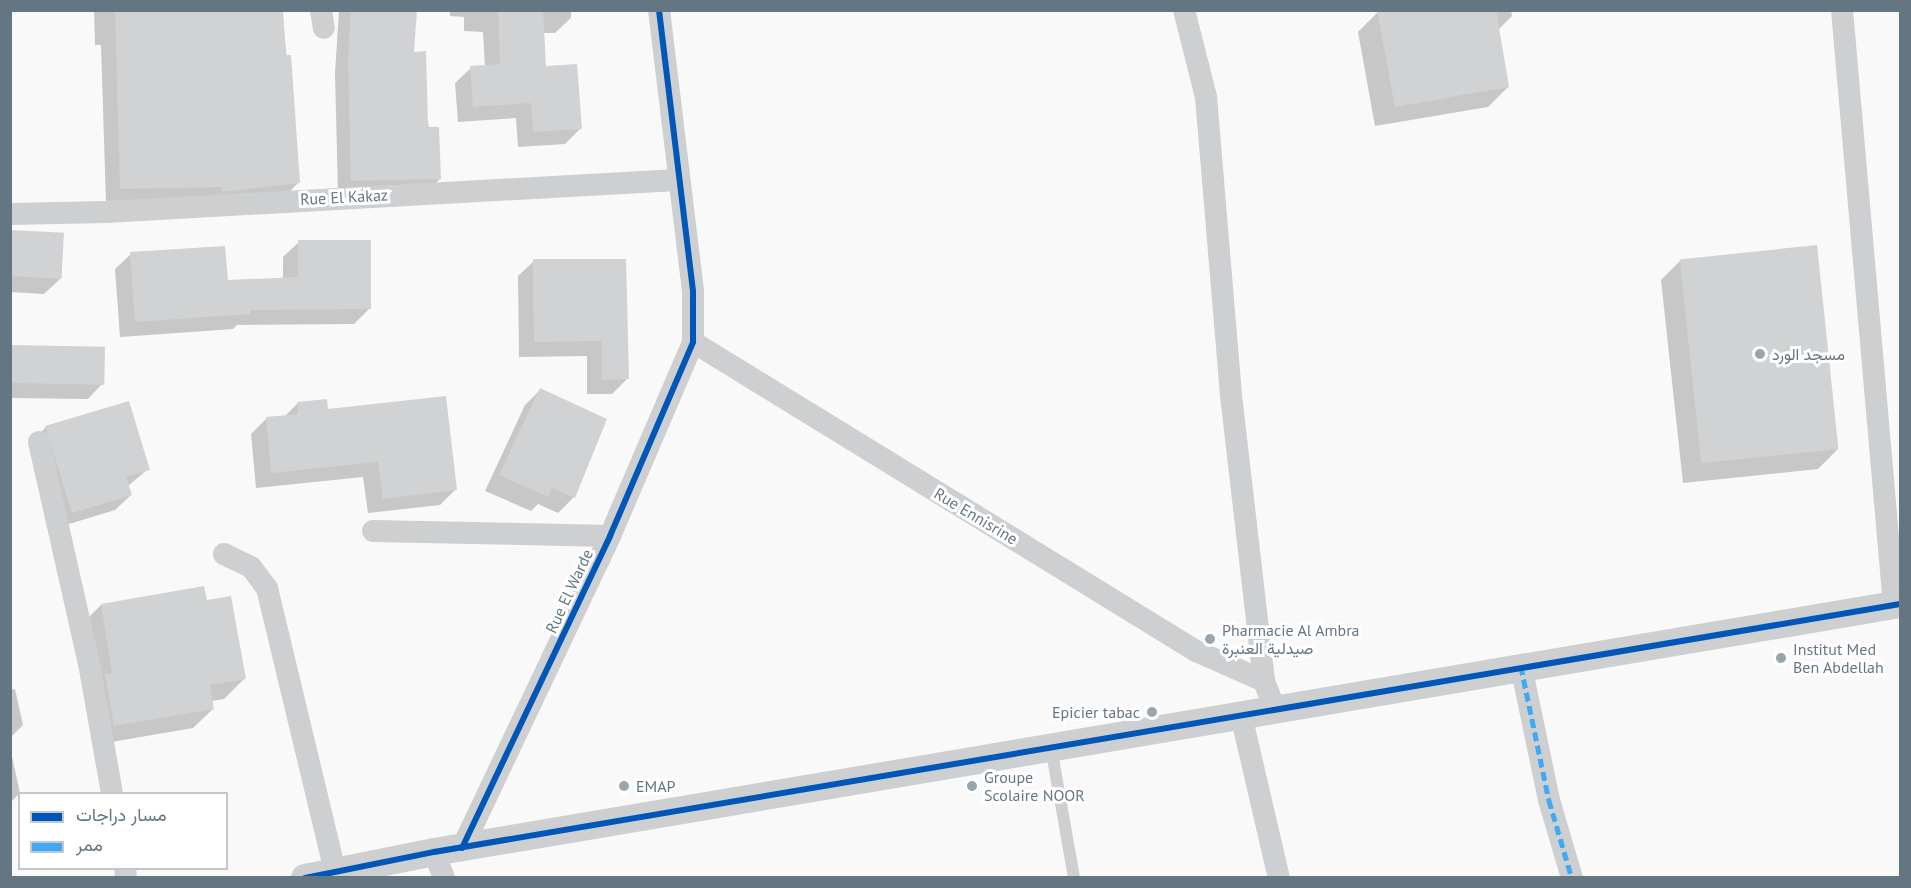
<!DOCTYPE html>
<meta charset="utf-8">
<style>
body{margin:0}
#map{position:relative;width:1911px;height:888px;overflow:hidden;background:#f9f9f9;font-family:"PT Sans",Vazirmatn,sans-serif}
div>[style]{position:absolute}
.shadow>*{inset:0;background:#0003}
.building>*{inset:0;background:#d0d2d3;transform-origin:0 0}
.service>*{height:12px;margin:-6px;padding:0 6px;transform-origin:6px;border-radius:6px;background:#cecfd0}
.minor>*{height:22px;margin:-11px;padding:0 11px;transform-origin:11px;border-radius:11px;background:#cecfd0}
.tertiary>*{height:28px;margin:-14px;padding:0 14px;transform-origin:14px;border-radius:14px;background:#cecfd0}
.quiet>*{height:4.5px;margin-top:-2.25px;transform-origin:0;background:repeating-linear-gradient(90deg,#3fa9f5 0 9px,transparent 0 13.5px)}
.cycleway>*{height:6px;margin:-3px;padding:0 3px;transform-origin:3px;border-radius:3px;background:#0057b8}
.dots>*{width:16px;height:16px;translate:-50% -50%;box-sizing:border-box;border:3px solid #fff;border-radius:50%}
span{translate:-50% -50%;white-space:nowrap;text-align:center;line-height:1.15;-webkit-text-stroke:6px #fff;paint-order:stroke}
.street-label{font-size:16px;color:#657683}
.poi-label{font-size:16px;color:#657683}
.left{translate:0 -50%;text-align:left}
.right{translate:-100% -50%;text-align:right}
.frame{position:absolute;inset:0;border:12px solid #657683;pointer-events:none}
.legend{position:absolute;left:18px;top:792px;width:210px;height:78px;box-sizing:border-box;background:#fff;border:2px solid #c1c8cd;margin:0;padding:8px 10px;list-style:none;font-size:18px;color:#657683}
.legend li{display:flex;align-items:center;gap:12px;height:30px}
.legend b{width:30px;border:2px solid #c1c8cd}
</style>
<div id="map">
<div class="shadow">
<i style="clip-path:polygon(94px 10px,282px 10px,299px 182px,284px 197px,106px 203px,101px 45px,95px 45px)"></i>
<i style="clip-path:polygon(339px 10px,416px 10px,413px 53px,440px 179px,425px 193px,338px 195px,335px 73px)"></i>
<i style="clip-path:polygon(450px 10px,571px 10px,571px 18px,555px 33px,543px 33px,545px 67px,580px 129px,565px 144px,518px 147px,516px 118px,458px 122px,455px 83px,471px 68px,485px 67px,483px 32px,464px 31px,464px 17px,450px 16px)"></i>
<i style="clip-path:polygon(1388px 10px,1511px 10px,1512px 16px,1498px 30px,1508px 87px,1488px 107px,1375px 126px,1358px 32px,1378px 12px)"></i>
<i style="clip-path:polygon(10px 231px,60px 279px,44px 294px,10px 292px)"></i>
<i style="clip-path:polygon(299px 242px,369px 309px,354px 324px,237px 325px,233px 329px,120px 337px,115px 269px,131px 254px,226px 281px,283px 279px,283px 257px)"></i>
<i style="clip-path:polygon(624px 260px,627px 379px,612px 394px,587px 394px,587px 356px,519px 357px,518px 276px,534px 261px)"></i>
<i style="clip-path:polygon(1681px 260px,1838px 449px,1818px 469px,1683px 483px,1661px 280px)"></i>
<i style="clip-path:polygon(10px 346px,103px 383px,88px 399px,10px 398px)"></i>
<i style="clip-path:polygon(540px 390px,574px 497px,558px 513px,538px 504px,531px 511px,485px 491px,525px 405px)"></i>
<i style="clip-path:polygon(298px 403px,327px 411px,456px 489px,440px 505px,368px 513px,363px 477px,256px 488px,251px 434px,267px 418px,284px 417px)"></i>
<i style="clip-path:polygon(46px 427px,148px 469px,128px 486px,131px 495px,115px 510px,56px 528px,31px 443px)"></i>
<i style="clip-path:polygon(205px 602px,244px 679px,224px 699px,211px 701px,213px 709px,193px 728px,94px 745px,81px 625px,101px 605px)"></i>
<i style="clip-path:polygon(15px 689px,23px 725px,10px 738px,10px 690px)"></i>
<i style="clip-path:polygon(10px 747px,20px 793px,10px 803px)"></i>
</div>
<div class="building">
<i style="clip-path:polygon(115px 10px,283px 10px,286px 55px,291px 55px,300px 183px,222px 192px,221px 187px,120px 189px)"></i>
<i style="clip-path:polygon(351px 10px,417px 10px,414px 52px,426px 51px,428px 127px,439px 127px,441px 179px,351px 181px,348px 58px)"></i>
<i style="clip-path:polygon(498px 10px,543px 10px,546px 66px,577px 64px,582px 129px,533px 132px,531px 103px,473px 107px,470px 66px,500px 64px)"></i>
<i style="clip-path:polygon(1377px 10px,1496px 10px,1509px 87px,1395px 107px)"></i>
<i style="left:10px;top:230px;width:54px;height:46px;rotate:3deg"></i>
<i style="clip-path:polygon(298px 240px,371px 240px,371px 309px,250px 310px,250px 314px,135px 322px,130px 252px,225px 246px,228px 280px,298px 277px)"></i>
<i style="left:1817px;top:245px;width:205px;height:138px;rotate:84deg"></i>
<i style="clip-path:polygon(533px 259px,626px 259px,629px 379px,602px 380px,602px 341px,534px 342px)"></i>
<i style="left:10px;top:345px;width:95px;height:38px;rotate:1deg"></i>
<i style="clip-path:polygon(540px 388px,607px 419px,575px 498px,552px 488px,548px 497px,499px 475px)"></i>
<i style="clip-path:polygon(446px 396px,457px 490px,383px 499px,378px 462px,271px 473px,266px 417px,298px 414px,297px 402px,327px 399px,328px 409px)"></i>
<i style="clip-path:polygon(129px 401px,150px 470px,126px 477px,132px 495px,72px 513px,45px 426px)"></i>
<i style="clip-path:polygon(204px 586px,207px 600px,231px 596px,246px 679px,210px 685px,214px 709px,114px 726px,105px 674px,112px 673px,101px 604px)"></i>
</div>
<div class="service">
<i style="left:1051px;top:747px;width:133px;rotate:80deg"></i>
</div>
<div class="minor">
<i style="left:321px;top:10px;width:18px;rotate:81deg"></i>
<i style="left:1184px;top:10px;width:90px;rotate:75.8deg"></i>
<i style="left:1206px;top:97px;width:308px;rotate:85.2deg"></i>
<i style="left:1232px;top:404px;width:279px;rotate:83.4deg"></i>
<i style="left:1264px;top:681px;width:30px;rotate:69deg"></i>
<i style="left:1842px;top:10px;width:597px;rotate:85.01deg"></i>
<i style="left:10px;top:214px;width:96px;rotate:-1.2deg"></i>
<i style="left:106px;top:212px;width:572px;rotate:-3.21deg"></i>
<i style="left:693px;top:342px;width:590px;rotate:31.56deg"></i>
<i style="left:1196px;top:651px;width:74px;rotate:23.8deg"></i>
<i style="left:39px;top:442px;width:227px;rotate:77.3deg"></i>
<i style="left:89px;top:663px;width:133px;rotate:80deg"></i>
<i style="left:373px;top:531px;width:237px;rotate:1.2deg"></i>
<i style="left:224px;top:554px;width:30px;rotate:26deg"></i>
<i style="left:251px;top:567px;width:26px;rotate:53deg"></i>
<i style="left:267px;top:588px;width:292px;rotate:76.5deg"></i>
<i style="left:1521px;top:666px;width:137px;rotate:78.2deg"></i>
<i style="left:1549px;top:800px;width:81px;rotate:73.6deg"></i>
<i style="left:1241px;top:715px;width:167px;rotate:76.9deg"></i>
<i style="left:462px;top:848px;width:345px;rotate:-64.6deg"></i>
<i style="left:610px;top:536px;width:211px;rotate:-66.8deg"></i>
<i style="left:693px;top:342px;width:51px;rotate:-90deg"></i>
<i style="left:693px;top:291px;width:283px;rotate:-96.9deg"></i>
<i style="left:434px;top:852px;width:28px;rotate:69deg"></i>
<i style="left:125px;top:868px;width:10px;rotate:84deg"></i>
</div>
<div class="tertiary">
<i style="left:305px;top:878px;width:132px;rotate:-11.4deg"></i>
<i style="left:434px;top:852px;width:1487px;rotate:-9.6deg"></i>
</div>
<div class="quiet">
<i style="left:1521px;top:666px;width:137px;rotate:78.2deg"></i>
<i style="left:1549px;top:800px;width:81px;rotate:73.6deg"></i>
</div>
<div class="cycleway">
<i style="left:462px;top:848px;width:345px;rotate:-64.6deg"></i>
<i style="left:610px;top:536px;width:211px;rotate:-66.8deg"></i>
<i style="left:693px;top:342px;width:51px;rotate:-90deg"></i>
<i style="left:693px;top:291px;width:283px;rotate:-96.9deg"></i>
<i style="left:305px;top:878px;width:132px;rotate:-11.4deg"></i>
<i style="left:434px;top:852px;width:1487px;rotate:-9.6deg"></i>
</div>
<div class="dots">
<i style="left:1760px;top:354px;background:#99a4ac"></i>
<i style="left:1210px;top:639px;background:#99a4ac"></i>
<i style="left:1781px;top:658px;background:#99a4ac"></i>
<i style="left:1152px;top:712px;background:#99a4ac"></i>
<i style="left:624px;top:786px;background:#99a4ac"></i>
<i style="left:972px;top:786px;background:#99a4ac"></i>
</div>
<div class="street-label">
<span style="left:344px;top:197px;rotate:-3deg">Rue El Kakaz</span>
<span style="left:976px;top:516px;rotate:31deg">Rue Ennisrine</span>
<span style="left:569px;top:591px;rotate:-65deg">Rue El Warde</span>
</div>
<div class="poi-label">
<span class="left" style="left:1772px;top:354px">مسجد الورد</span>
<span class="left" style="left:1222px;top:639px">Pharmacie Al Ambra<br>صيدلية العنبرة</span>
<span class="left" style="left:1793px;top:658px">Institut Med<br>Ben Abdellah</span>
<span class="right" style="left:1140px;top:712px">Epicier tabac</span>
<span class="left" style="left:984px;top:786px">Groupe<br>Scolaire NOOR</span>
<span class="left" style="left:636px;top:786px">EMAP</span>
</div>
<div class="frame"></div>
<ul class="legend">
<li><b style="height:8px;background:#0057b8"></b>مسار دراجات</li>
<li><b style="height:8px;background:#3fa9f5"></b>ممر</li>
</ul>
</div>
